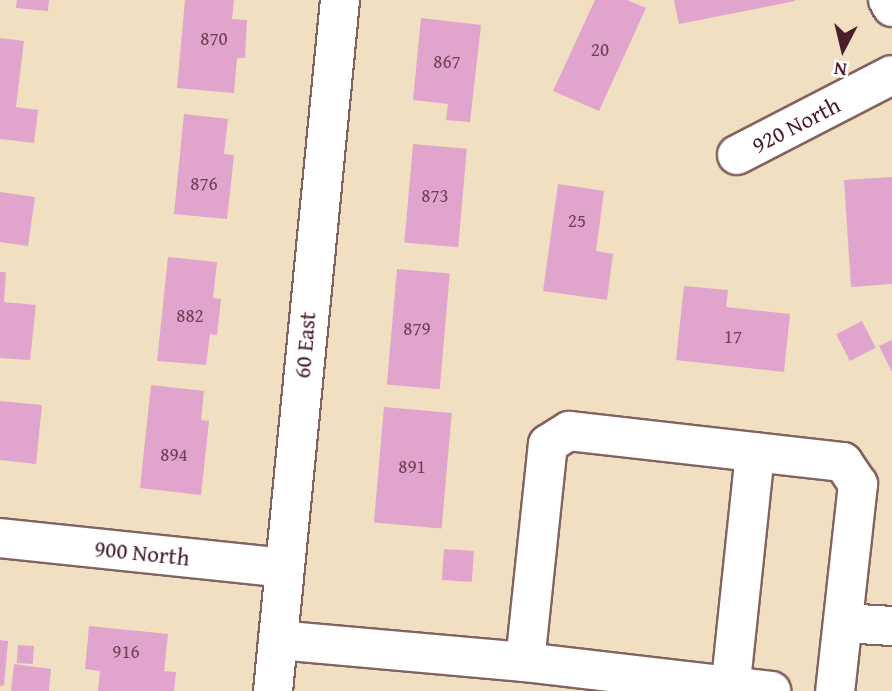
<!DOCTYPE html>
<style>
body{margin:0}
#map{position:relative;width:892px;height:691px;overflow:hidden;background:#f0dfc0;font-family:"Gentium Book Plus",serif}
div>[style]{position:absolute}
.building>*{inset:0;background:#e1a5cd;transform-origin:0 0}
.roads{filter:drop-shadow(2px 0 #84625f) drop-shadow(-2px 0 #84625f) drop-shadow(0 2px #84625f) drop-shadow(0 -2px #84625f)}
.minor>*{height:38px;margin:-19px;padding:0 19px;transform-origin:19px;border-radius:19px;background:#fff}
span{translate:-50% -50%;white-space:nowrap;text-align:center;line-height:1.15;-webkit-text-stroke:5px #fff;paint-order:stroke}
.number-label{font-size:19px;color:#704054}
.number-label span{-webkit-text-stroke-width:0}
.street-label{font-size:23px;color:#4a1f2b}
.north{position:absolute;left:808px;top:14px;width:70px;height:70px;-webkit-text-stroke:5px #fff;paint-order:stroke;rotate:187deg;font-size:19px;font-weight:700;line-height:28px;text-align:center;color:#4a1f2b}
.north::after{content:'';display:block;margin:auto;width:24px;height:32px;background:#4a1f2b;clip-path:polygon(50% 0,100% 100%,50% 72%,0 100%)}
</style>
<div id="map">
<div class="building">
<i style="clip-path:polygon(17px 0,49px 0,48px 11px,16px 8px)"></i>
<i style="clip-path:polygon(185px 0,234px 0,232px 19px,247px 20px,245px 58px,237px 58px,234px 93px,177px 88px)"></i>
<i style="clip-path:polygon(595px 0,627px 0,646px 8px,599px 111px,553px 91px)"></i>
<i style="clip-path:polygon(674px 0,795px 0,795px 1px,679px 24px)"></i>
<i style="clip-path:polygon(421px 18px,481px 25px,470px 122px,446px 120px,448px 104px,413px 100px)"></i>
<i style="clip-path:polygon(0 38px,24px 41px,16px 107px,38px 110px,34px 143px,0 139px)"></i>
<i style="clip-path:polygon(184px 114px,228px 119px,224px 154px,234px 155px,227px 219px,174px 214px)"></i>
<i style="left:413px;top:144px;width:54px;height:99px;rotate:5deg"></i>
<i style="clip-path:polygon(892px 177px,892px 284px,851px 287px,844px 180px)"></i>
<i style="clip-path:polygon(558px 184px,604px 191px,596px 251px,613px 254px,607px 300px,543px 291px)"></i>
<i style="clip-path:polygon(0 192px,35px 197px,28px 246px,0 242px)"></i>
<i style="clip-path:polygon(168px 257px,217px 262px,213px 298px,221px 299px,217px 335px,210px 334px,206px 365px,157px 361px)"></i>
<i style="left:397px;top:269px;width:53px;height:116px;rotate:5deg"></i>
<i style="clip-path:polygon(0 272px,6px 272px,4px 302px,36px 305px,30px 360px,0 358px)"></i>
<i style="clip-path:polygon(684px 286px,728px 290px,726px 307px,790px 314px,784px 372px,676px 360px)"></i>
<i style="left:862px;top:321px;width:30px;height:29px;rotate:63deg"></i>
<i style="clip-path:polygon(892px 340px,892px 372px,879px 346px)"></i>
<i style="clip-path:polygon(151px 385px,204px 391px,201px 420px,209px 421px,201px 495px,140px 488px)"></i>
<i style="clip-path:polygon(0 401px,42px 405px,36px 464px,0 460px)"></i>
<i style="left:384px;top:407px;width:68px;height:116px;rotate:5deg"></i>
<i style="left:444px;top:549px;width:30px;height:31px;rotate:4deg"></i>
<i style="clip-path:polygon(89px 626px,168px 634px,164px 671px,176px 672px,174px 691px,98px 691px,100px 671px,85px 669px)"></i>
<i style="clip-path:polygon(0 640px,8px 641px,4px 686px,0 686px)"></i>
<i style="left:18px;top:645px;width:16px;height:18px;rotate:4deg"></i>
<i style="clip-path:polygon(14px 664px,51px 669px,49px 691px,11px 691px)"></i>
</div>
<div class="roads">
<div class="minor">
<i style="left:888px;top:0;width:8px;rotate:60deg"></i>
<i style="left:737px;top:155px;width:174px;rotate:-27.3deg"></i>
<i style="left:0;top:538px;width:286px;rotate:6deg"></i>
<i style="left:843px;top:623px;width:49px;rotate:3.5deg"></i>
<i style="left:278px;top:640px;width:248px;rotate:5.1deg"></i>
<i style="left:525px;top:662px;width:219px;rotate:-84deg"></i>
<i style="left:548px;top:444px;width:25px;rotate:-32deg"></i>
<i style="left:569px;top:431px;width:276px;rotate:6.5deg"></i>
<i style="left:843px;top:462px;width:27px;rotate:56deg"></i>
<i style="left:858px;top:484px;width:208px;rotate:96.3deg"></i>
<i style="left:525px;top:662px;width:248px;rotate:6.7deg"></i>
<i style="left:273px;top:691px;width:694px;rotate:-84.46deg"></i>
<i style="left:730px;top:691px;width:240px;rotate:-84deg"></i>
</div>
</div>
<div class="number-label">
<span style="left:214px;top:39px">870</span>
<span style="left:600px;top:50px">20</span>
<span style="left:447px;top:62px">867</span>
<span style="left:204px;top:184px">876</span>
<span style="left:435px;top:196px">873</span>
<span style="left:577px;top:221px">25</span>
<span style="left:190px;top:316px">882</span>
<span style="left:417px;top:329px">879</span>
<span style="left:733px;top:337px">17</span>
<span style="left:174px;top:455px">894</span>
<span style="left:412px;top:467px">891</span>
<span style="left:126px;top:652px">916</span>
</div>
<div class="street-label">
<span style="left:796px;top:125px;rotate:-27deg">920 North</span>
<span style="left:305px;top:345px;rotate:-85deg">60 East</span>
<span style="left:142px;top:553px;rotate:6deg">900 North</span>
</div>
<div class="north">N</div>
</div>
